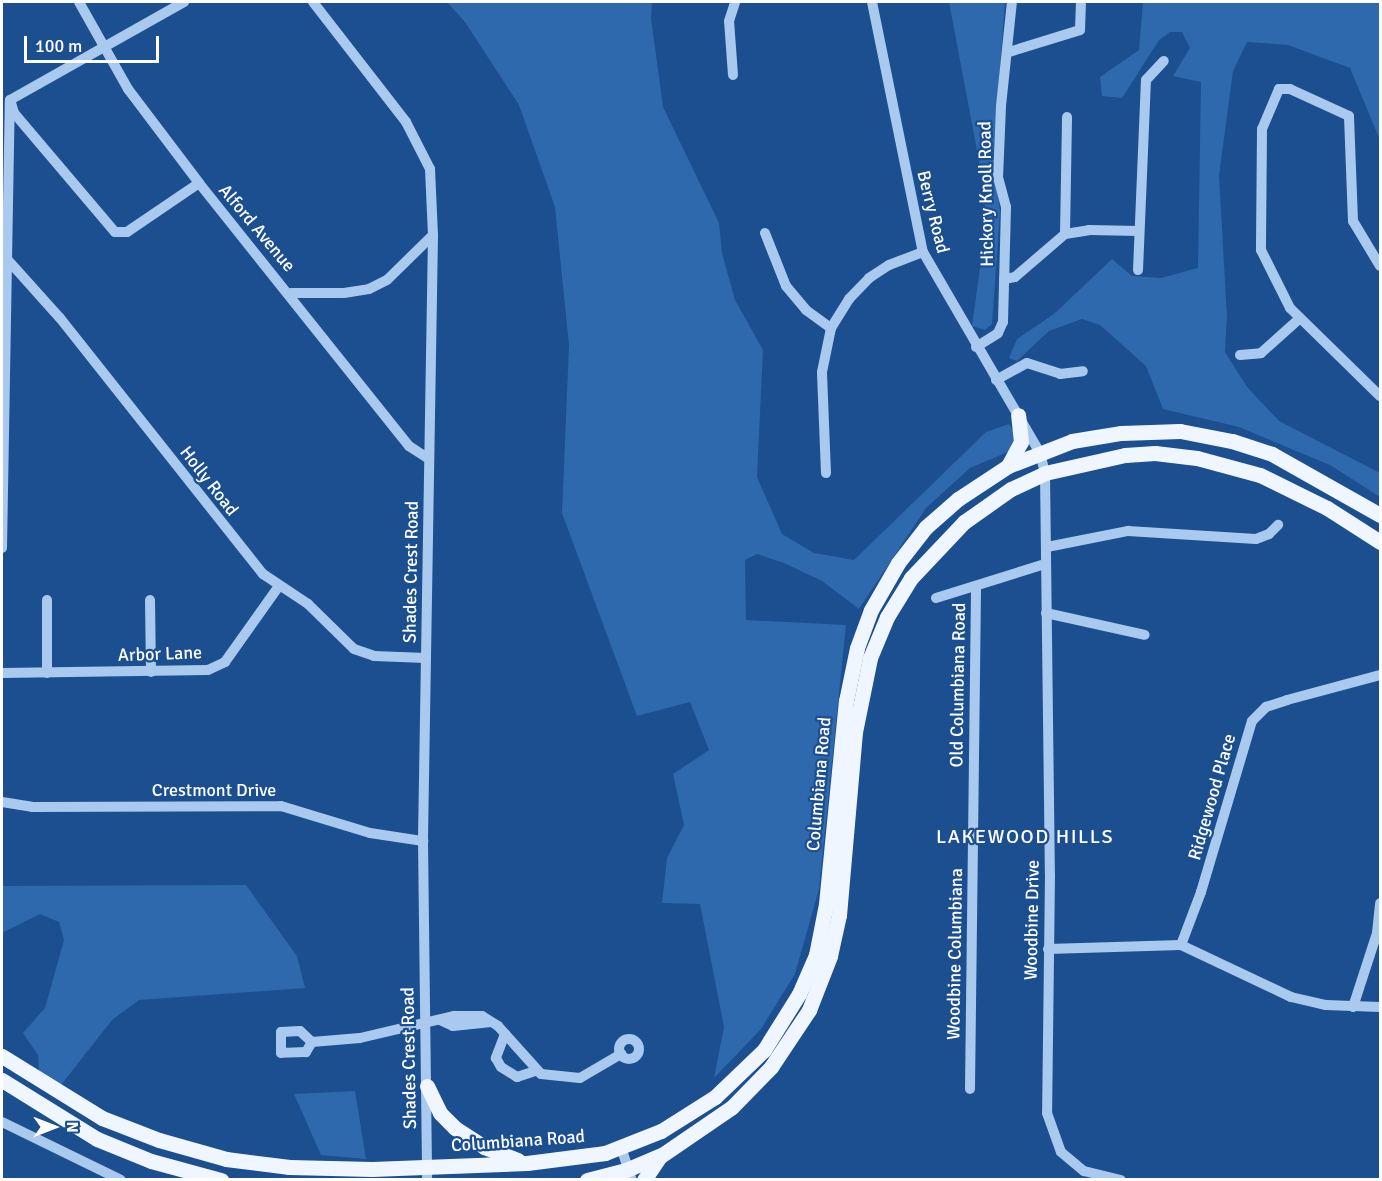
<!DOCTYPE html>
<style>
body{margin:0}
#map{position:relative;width:1382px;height:1181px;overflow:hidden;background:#1b4f8f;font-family:Signika,sans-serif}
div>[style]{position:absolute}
.green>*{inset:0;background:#2e69ad}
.minor>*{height:10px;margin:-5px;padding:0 5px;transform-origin:5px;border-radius:5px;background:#a9c9ee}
.minor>.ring{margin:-5px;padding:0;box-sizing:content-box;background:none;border:10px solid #a9c9ee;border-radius:50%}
.major>*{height:15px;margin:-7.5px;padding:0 7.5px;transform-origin:7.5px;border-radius:7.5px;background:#f0f6ff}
span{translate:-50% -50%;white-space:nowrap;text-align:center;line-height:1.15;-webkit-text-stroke:4.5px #1b4f8f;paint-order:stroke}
.street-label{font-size:18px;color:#fff}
.neighbourhood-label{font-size:20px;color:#fff;letter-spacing:1.5px}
.frame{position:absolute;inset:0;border:3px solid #fff;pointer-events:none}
.north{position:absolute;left:24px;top:1097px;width:60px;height:60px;-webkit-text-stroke:4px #1b4f8f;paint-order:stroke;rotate:90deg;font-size:16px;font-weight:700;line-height:24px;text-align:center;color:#fff}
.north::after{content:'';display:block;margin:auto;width:21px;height:27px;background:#fff;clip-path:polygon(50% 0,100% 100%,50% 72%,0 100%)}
.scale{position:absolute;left:24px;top:36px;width:135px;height:27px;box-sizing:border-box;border:3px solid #fff;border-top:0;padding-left:8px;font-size:18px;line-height:21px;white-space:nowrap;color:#fff;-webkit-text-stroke:4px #1b4f8f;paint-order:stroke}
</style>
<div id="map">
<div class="green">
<i style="clip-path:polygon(447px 2px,652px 2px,651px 18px,663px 107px,719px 223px,722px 253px,735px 300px,763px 350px,757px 477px,782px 534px,814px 553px,854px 560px,986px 432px,1009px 424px,1015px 433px,1010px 451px,970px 468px,926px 508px,859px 609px,822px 581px,784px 563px,757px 554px,745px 560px,746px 620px,846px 625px,819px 889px,795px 974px,761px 1029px,714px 1078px,724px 1027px,700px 904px,662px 903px,667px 858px,684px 825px,673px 774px,709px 750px,690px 702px,637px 716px,562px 513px,569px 345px,555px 207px,519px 105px,465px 22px)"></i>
<i style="clip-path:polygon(949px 2px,1005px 2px,993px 156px,1000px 211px,992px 324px,985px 330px,972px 326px,985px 231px,985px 193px)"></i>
<i style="clip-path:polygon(1143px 2px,1380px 2px,1380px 140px,1350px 68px,1288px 45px,1247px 42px,1233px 71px,1219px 176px,1227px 316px,1225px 352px,1247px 387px,1279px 421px,1380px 473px,1380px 497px,1330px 465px,1239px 427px,1163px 409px,1146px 366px,1100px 325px,1082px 319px,1049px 331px,1017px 361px,1009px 358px,1017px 339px,1054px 314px,1112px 259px,1132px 276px,1161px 278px,1198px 268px,1201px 82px,1173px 76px,1190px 48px,1182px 32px,1170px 32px,1159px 40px,1122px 98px,1102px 96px,1100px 77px,1139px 50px)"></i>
<i style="clip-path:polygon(246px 885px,297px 956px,305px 988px,139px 1000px,112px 1020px,61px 1085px,39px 1072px,38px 1055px,23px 1033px,45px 1008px,64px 940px,59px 922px,40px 914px,2px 933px,2px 886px)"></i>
<i style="clip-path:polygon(355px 1091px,366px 1159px,321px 1155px,294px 1094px)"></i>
</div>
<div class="minor">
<i style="left:79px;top:2px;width:100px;rotate:60.6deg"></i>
<i style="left:128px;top:89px;width:118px;rotate:52.9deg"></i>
<i style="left:199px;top:183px;width:337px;rotate:51.4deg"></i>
<i style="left:409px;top:446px;width:24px;rotate:33deg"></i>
<i style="left:313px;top:2px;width:152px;rotate:52.2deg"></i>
<i style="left:406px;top:122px;width:53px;rotate:62.9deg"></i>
<i style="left:430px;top:169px;width:66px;rotate:87.4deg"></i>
<i style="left:433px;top:235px;width:606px;rotate:90.95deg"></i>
<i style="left:423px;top:841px;width:339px;rotate:89.3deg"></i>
<i style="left:872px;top:2px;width:255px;rotate:78.5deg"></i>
<i style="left:923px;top:252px;width:233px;rotate:59.8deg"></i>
<i style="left:1040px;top:453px;width:21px;rotate:76deg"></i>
<i style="left:1045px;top:473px;width:402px;rotate:89.3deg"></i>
<i style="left:1050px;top:875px;width:238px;rotate:90.7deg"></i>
<i style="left:1047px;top:1113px;width:41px;rotate:70.3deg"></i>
<i style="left:1061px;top:1152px;width:30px;rotate:40deg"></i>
<i style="left:1084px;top:1171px;width:38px;rotate:14deg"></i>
<i style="left:1009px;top:52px;width:74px;rotate:-17.2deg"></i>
<i style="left:1080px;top:30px;width:28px;rotate:-88deg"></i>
<i style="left:733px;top:75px;width:54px;rotate:-94.2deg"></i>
<i style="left:729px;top:21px;width:20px;rotate:-72deg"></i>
<i style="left:10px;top:100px;width:200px;rotate:-29.4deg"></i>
<i style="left:11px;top:103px;width:10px;rotate:73deg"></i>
<i style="left:14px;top:113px;width:156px;rotate:49.7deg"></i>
<i style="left:115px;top:232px;width:12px"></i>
<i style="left:127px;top:232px;width:87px;rotate:-34.2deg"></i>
<i style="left:765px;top:233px;width:57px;rotate:68.4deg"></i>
<i style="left:786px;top:286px;width:31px;rotate:50deg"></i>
<i style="left:806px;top:310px;width:31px;rotate:36deg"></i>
<i style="left:1065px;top:234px;width:24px;rotate:-9deg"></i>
<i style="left:1089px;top:230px;width:50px;rotate:1.1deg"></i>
<i style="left:7px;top:259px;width:79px;rotate:48.1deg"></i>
<i style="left:60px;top:318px;width:327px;rotate:51.6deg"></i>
<i style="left:263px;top:574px;width:54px;rotate:33.7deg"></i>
<i style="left:308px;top:604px;width:64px;rotate:44.4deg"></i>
<i style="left:354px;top:649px;width:21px;rotate:19deg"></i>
<i style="left:374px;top:656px;width:52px;rotate:2.2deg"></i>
<i style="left:1380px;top:266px;width:52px;rotate:-121deg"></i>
<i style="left:1353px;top:221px;width:105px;rotate:-92.2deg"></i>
<i style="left:1349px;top:116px;width:65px;rotate:-155.4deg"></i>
<i style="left:1290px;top:89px;width:11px;rotate:180deg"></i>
<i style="left:1279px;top:89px;width:43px;rotate:113deg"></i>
<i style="left:1262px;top:129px;width:121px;rotate:90.5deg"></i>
<i style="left:1261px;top:250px;width:65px;rotate:63.4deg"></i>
<i style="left:1290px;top:308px;width:126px;rotate:44.4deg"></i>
<i style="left:1138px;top:270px;width:190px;rotate:-87.6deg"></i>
<i style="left:1146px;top:80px;width:26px;rotate:-47deg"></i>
<i style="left:1004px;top:279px;width:11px;rotate:-10deg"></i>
<i style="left:1015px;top:277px;width:66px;rotate:-40.7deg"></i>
<i style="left:1065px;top:234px;width:117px;rotate:-89deg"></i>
<i style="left:291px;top:293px;width:53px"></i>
<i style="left:344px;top:293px;width:25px;rotate:-9deg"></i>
<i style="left:369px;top:289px;width:20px;rotate:-27deg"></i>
<i style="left:387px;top:280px;width:64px;rotate:-44.4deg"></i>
<i style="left:976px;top:347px;width:26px;rotate:-32deg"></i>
<i style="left:998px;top:333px;width:12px;rotate:-66deg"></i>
<i style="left:1003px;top:322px;width:115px;rotate:-88.5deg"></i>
<i style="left:1006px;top:207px;width:30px;rotate:-105deg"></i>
<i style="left:998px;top:178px;width:72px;rotate:-87.6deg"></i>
<i style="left:1001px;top:106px;width:105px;rotate:-84deg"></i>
<i style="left:1240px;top:355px;width:21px;rotate:-5deg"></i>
<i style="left:1261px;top:353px;width:51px;rotate:-41.8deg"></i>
<i style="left:996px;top:380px;width:35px;rotate:-29deg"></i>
<i style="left:1027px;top:363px;width:35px;rotate:18deg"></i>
<i style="left:1060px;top:374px;width:23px;rotate:-7deg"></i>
<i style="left:826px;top:473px;width:101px;rotate:-92.3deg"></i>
<i style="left:822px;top:372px;width:45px;rotate:-78.4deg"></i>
<i style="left:831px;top:328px;width:34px;rotate:-58deg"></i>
<i style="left:849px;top:299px;width:29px;rotate:-46deg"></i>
<i style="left:869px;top:278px;width:24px;rotate:-33deg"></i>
<i style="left:889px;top:265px;width:36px;rotate:-21deg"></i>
<i style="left:1047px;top:547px;width:83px;rotate:-11.2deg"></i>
<i style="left:1128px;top:531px;width:128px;rotate:3.6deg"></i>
<i style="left:1256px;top:539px;width:14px;rotate:-21deg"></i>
<i style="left:1269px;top:534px;width:13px;rotate:-45deg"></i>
<i style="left:2px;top:548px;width:448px;rotate:-89deg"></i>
<i style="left:936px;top:598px;width:114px;rotate:-17.3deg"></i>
<i style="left:47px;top:600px;width:73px;rotate:90deg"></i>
<i style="left:150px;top:600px;width:72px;rotate:89.2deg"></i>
<i style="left:1046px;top:613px;width:101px;rotate:12.5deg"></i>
<i style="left:2px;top:673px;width:206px;rotate:-0.8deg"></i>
<i style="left:208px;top:670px;width:19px;rotate:-25deg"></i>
<i style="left:225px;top:662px;width:93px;rotate:-54.6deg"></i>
<i style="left:2px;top:802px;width:30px;rotate:9deg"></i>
<i style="left:32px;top:807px;width:249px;rotate:-0.2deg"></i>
<i style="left:281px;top:806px;width:93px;rotate:16.9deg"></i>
<i style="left:370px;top:833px;width:54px;rotate:8.6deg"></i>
<i style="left:1181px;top:945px;width:57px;rotate:-69.3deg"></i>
<i style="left:1201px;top:892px;width:178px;rotate:-73.4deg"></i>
<i style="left:1252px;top:721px;width:20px;rotate:-45deg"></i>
<i style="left:1266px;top:707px;width:22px;rotate:-18deg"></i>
<i style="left:1287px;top:700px;width:96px;rotate:-15deg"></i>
<i style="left:1048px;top:949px;width:133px;rotate:-1.7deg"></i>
<i style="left:1181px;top:945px;width:122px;rotate:25.3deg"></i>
<i style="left:1291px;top:997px;width:36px;rotate:13deg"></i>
<i style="left:1326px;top:1005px;width:54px;rotate:2.1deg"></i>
<i style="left:1353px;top:1007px;width:78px;rotate:-72deg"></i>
<i style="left:1377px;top:933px;width:30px;rotate:-84deg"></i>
<i style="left:442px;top:1021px;width:12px;rotate:24deg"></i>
<i style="left:453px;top:1026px;width:36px;rotate:-6deg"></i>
<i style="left:300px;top:1031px;width:16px;rotate:43deg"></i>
<i style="left:312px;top:1042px;width:12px;rotate:121deg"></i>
<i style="left:306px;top:1052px;width:25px;rotate:178deg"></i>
<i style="left:281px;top:1053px;width:21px;rotate:-90deg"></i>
<i style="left:281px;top:1032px;width:19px;rotate:-3deg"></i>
<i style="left:505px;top:1034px;width:26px;rotate:111deg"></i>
<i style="left:496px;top:1058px;width:10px;rotate:61deg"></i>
<i style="left:501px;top:1067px;width:19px;rotate:32deg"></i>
<i style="left:517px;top:1077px;width:20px;rotate:-18deg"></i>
<i class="ring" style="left:619px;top:1039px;width:10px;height:10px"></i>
<i style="left:312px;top:1042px;width:48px;rotate:-4.8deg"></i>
<i style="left:360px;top:1038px;width:97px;rotate:-13.2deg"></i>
<i style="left:454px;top:1016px;width:28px"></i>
<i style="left:482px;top:1016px;width:19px;rotate:32deg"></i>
<i style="left:498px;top:1026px;width:64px;rotate:48.1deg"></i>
<i style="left:541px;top:1074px;width:39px;rotate:6deg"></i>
<i style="left:580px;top:1078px;width:48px;rotate:-30.3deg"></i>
<i style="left:970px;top:1089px;width:500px;rotate:-89.31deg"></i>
<i style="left:2px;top:1122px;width:132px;rotate:26deg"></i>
<i style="left:621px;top:1147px;width:35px;rotate:72deg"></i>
</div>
<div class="major">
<i style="left:1008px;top:466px;width:27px;rotate:-62deg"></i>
<i style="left:1021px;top:442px;width:27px;rotate:-96deg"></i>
<i style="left:2px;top:1056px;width:118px;rotate:31.8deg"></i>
<i style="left:102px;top:1118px;width:61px;rotate:21.1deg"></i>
<i style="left:159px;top:1140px;width:70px;rotate:15.8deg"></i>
<i style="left:226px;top:1159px;width:64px;rotate:7.2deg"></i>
<i style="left:289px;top:1167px;width:83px;rotate:1.4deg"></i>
<i style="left:372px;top:1169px;width:155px;rotate:-2.2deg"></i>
<i style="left:527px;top:1163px;width:79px;rotate:-7.3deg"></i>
<i style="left:605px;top:1153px;width:60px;rotate:-21.4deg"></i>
<i style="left:661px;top:1131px;width:64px;rotate:-32.2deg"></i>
<i style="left:715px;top:1097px;width:68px;rotate:-43.8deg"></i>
<i style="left:764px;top:1050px;width:66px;rotate:-58deg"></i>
<i style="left:799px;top:994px;width:43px;rotate:-66.4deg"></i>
<i style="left:816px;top:955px;width:52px;rotate:-78.9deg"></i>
<i style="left:826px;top:904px;width:204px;rotate:-84.4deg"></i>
<i style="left:846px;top:701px;width:54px;rotate:-78.3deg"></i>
<i style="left:857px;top:648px;width:40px;rotate:-69.8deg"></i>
<i style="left:871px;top:610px;width:54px;rotate:-60.1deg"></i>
<i style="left:898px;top:563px;width:46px;rotate:-52.1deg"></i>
<i style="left:926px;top:527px;width:43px;rotate:-41.2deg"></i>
<i style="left:958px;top:499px;width:60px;rotate:-33.4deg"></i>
<i style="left:1008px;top:466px;width:69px;rotate:-21.3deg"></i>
<i style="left:1072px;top:441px;width:50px;rotate:-9.3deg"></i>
<i style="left:1121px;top:433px;width:59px;rotate:-1.9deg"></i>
<i style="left:1180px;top:431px;width:53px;rotate:10.9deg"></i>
<i style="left:1232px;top:441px;width:42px;rotate:18deg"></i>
<i style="left:1272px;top:454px;width:124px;rotate:29.5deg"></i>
<i style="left:2px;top:1080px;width:112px;rotate:31.8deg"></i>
<i style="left:97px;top:1139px;width:58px;rotate:22.2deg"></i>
<i style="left:151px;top:1161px;width:73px;rotate:15.2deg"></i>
<i style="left:427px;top:1086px;width:30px;rotate:64deg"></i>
<i style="left:440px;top:1113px;width:21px;rotate:45deg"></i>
<i style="left:455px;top:1128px;width:35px;rotate:33deg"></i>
<i style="left:484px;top:1147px;width:36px;rotate:21deg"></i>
<i style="left:587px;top:1180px;width:40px;rotate:-14.4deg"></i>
<i style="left:626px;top:1170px;width:39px;rotate:-23deg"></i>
<i style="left:662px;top:1155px;width:85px;rotate:-34.4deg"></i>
<i style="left:732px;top:1107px;width:56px;rotate:-45.7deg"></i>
<i style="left:771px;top:1067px;width:69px;rotate:-56.3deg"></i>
<i style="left:809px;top:1010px;width:58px;rotate:-68.7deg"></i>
<i style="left:830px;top:956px;width:42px;rotate:-77.6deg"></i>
<i style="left:839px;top:915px;width:184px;rotate:-85deg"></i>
<i style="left:855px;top:732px;width:76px;rotate:-78.5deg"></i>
<i style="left:870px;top:658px;width:44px;rotate:-67.5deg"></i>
<i style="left:887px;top:617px;width:46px;rotate:-58.4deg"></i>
<i style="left:911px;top:578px;width:77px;rotate:-46.6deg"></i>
<i style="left:964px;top:522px;width:57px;rotate:-35.1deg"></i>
<i style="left:1011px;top:489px;width:38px;rotate:-25deg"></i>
<i style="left:1045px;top:473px;width:82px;rotate:-12.7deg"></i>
<i style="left:1125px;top:455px;width:30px;rotate:-4deg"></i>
<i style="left:1155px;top:453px;width:42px;rotate:6.8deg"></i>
<i style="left:1197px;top:458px;width:65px;rotate:15.1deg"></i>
<i style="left:1260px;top:475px;width:75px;rotate:26.2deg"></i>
<i style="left:1327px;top:508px;width:63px;rotate:32.7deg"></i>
<i style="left:644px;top:1180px;width:27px;rotate:-56deg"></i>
</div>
<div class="street-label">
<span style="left:986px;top:194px;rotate:-91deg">Hickory Knoll Road</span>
<span style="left:933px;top:212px;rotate:76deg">Berry Road</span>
<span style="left:257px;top:228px;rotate:50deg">Alford Avenue</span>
<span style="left:209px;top:481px;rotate:52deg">Holly Road</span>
<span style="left:411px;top:572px;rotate:-89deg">Shades Crest Road</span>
<span style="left:160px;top:654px;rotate:-2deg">Arbor Lane</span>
<span style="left:958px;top:685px;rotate:-89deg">Old Columbiana Road</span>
<span style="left:819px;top:784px;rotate:-85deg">Columbiana Road</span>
<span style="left:214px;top:790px">Crestmont Drive</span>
<span style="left:1212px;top:797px;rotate:-74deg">Ridgewood Place</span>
<span style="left:1032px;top:920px;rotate:-89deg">Woodbine Drive</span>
<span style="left:955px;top:954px;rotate:-89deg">Woodbine Columbiana</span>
<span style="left:409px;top:1058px;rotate:-91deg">Shades Crest Road</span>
<span style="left:518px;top:1141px;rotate:-4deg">Columbiana Road</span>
</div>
<div class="neighbourhood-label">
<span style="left:1025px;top:836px">LAKEWOOD HILLS</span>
</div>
<div class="frame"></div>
<div class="north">N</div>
<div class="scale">100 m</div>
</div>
